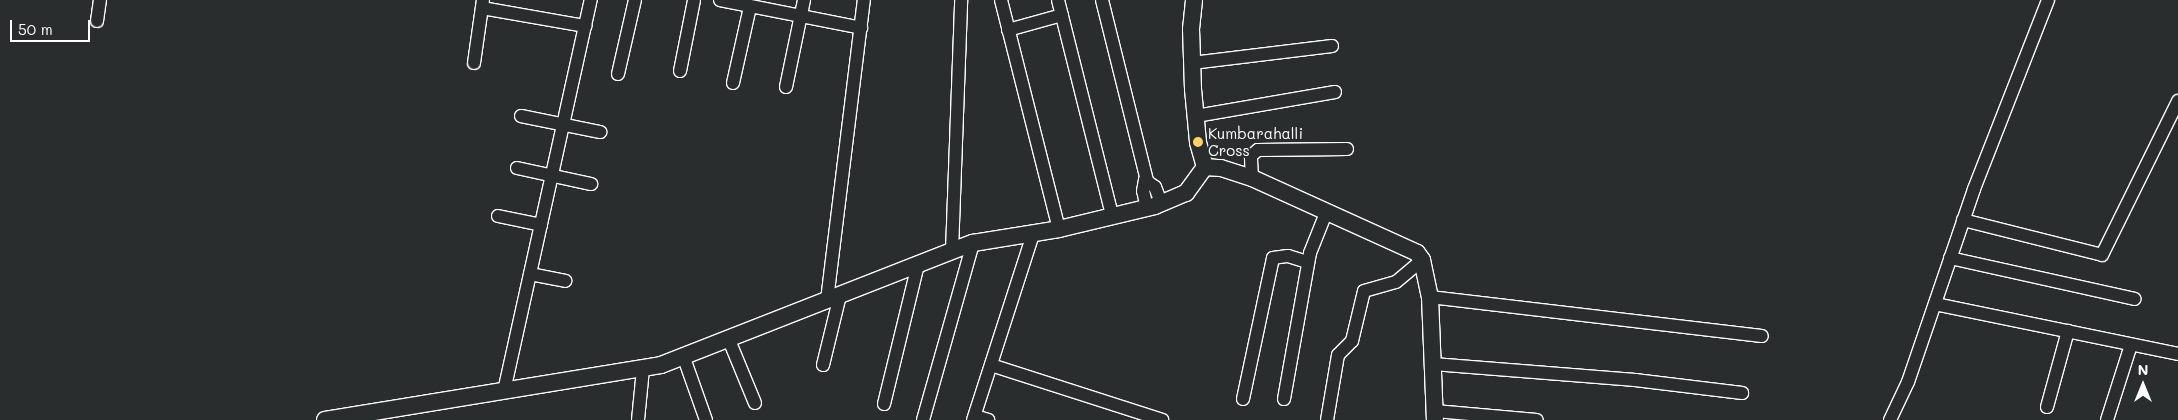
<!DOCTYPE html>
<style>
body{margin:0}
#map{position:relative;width:2178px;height:420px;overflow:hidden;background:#2a2d2e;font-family:Mali,sans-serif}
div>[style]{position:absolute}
.roads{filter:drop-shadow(1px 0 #fff) drop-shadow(-1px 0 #fff) drop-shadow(0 1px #fff) drop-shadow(0 -1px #fff)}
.minor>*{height:12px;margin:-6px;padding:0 6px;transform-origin:6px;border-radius:6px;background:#2a2d2e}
.tertiary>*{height:16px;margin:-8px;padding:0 8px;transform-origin:8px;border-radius:8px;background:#2a2d2e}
.dots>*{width:14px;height:14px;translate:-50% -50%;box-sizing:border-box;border:2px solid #2a2d2e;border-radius:50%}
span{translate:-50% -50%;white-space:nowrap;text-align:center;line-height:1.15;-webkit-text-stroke:4px #2a2d2e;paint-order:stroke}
.poi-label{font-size:15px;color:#fff}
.left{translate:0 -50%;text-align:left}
.north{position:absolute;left:2118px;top:360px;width:50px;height:50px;-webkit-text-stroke:4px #2a2d2e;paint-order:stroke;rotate:0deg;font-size:14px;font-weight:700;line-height:20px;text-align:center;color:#fff}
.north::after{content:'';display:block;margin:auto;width:18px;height:22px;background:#fff;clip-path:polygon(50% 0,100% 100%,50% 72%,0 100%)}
.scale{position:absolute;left:10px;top:20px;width:80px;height:22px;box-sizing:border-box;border:2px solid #fff;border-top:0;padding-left:6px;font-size:15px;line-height:18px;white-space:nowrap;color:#fff;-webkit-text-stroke:4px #2a2d2e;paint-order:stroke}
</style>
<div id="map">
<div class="roads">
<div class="minor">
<i style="left:720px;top:0;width:144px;rotate:11.2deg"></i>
<i style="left:1001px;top:0;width:236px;rotate:75.8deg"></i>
<i style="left:1058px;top:0;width:222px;rotate:75.9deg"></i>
<i style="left:1102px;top:0;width:186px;rotate:76deg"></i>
<i style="left:482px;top:8px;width:105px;rotate:9.9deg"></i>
<i style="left:97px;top:21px;width:21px;rotate:-82deg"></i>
<i style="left:1008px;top:30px;width:56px;rotate:-15.5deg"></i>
<i style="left:474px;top:63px;width:64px;rotate:-81.9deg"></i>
<i style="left:1192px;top:63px;width:141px;rotate:-6.9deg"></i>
<i style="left:680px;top:71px;width:72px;rotate:-78.8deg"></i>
<i style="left:618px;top:74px;width:76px;rotate:-77.1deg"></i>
<i style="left:733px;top:83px;width:78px;rotate:-77.4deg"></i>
<i style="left:786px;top:87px;width:89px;rotate:-78.3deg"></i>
<i style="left:521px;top:116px;width:81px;rotate:11.4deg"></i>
<i style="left:1196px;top:116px;width:141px;rotate:-9.8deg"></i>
<i style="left:517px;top:168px;width:76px;rotate:12.2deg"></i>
<i style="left:1252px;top:178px;width:22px;rotate:-93deg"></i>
<i style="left:1251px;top:156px;width:9px;rotate:-41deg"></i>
<i style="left:1258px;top:150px;width:89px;rotate:-0.6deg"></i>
<i style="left:1147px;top:208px;width:17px;rotate:-103deg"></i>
<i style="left:1143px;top:191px;width:11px;rotate:-80deg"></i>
<i style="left:1145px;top:180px;width:12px;rotate:35deg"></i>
<i style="left:1155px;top:187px;width:17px;rotate:69deg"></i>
<i style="left:498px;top:216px;width:44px;rotate:11.8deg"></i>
<i style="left:1963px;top:220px;width:143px;rotate:14.1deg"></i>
<i style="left:2102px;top:255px;width:172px;rotate:-63.7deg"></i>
<i style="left:952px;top:251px;width:251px;rotate:-87.9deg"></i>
<i style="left:1950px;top:258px;width:189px;rotate:12.5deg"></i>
<i style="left:530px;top:274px;width:36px;rotate:11deg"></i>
<i style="left:1430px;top:297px;width:334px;rotate:6.7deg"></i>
<i style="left:827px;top:300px;width:302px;rotate:-83deg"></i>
<i style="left:1935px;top:304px;width:248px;rotate:11.6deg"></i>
<i style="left:729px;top:340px;width:68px;rotate:67.6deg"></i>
<i style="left:684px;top:358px;width:66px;rotate:70.5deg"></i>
<i style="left:1433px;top:364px;width:203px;rotate:4.5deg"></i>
<i style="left:1635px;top:380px;width:108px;rotate:6.9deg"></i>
<i style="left:823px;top:365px;width:72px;rotate:-76.3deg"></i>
<i style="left:991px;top:365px;width:180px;rotate:17.8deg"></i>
<i style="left:504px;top:391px;width:401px;rotate:-77.5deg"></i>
<i style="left:1243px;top:399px;width:144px;rotate:-78deg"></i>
<i style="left:1273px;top:258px;width:15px;rotate:-8deg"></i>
<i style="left:1288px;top:256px;width:21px;rotate:17deg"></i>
<i style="left:1284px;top:399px;width:148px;rotate:-79.9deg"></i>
<i style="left:1310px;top:253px;width:43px;rotate:-68.2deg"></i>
<i style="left:884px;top:404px;width:144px;rotate:-76.3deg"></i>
<i style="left:2047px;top:407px;width:79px;rotate:-74.6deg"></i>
<i style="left:1435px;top:411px;width:102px;rotate:5deg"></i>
<i style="left:975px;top:416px;width:14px;rotate:17deg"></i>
<i style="left:638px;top:420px;width:51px;rotate:-84.4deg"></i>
<i style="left:923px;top:420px;width:184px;rotate:-74.2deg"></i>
<i style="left:973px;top:420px;width:195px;rotate:-72.1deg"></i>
<i style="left:1327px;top:420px;width:66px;rotate:-80.4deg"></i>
<i style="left:1338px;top:355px;width:20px;rotate:-45deg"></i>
<i style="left:1352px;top:341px;width:51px;rotate:-76.5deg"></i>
<i style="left:1364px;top:291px;width:33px;rotate:-16deg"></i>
<i style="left:1396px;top:282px;width:34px;rotate:-40deg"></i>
<i style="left:1890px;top:420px;width:42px;rotate:-64.7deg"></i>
<i style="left:1908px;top:382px;width:204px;rotate:-71.1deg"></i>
<i style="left:1974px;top:189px;width:203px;rotate:-68.6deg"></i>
<i style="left:2107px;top:420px;width:79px;rotate:-72.3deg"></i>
</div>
<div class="tertiary">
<i style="left:1205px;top:167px;width:16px;rotate:4deg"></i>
<i style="left:1221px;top:168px;width:33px;rotate:18deg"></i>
<i style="left:1252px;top:178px;width:181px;rotate:24.4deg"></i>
<i style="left:1417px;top:253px;width:9px;rotate:54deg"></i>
<i style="left:1422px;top:260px;width:38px;rotate:78deg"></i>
<i style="left:1430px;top:297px;width:123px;rotate:87.7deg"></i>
<i style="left:325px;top:420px;width:340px;rotate:-9.3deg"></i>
<i style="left:661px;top:365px;width:335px;rotate:-21.4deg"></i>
<i style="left:973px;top:243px;width:87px;rotate:-9.2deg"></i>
<i style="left:1059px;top:229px;width:99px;rotate:-13.5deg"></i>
<i style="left:1155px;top:206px;width:34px;rotate:-23deg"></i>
<i style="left:1186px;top:193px;width:32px;rotate:-54deg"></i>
<i style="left:1205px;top:167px;width:26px;rotate:-106deg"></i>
<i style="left:1198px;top:142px;width:53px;rotate:-95.4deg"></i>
<i style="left:1193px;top:89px;width:60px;rotate:-91.9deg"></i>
<i style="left:1191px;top:29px;width:29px;rotate:-84deg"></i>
</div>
</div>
<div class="dots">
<i style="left:1198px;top:142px;background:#ffd166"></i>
</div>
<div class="poi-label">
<span class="left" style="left:1208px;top:142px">Kumbarahalli<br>Cross</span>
</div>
<div class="north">N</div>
<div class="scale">50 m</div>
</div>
